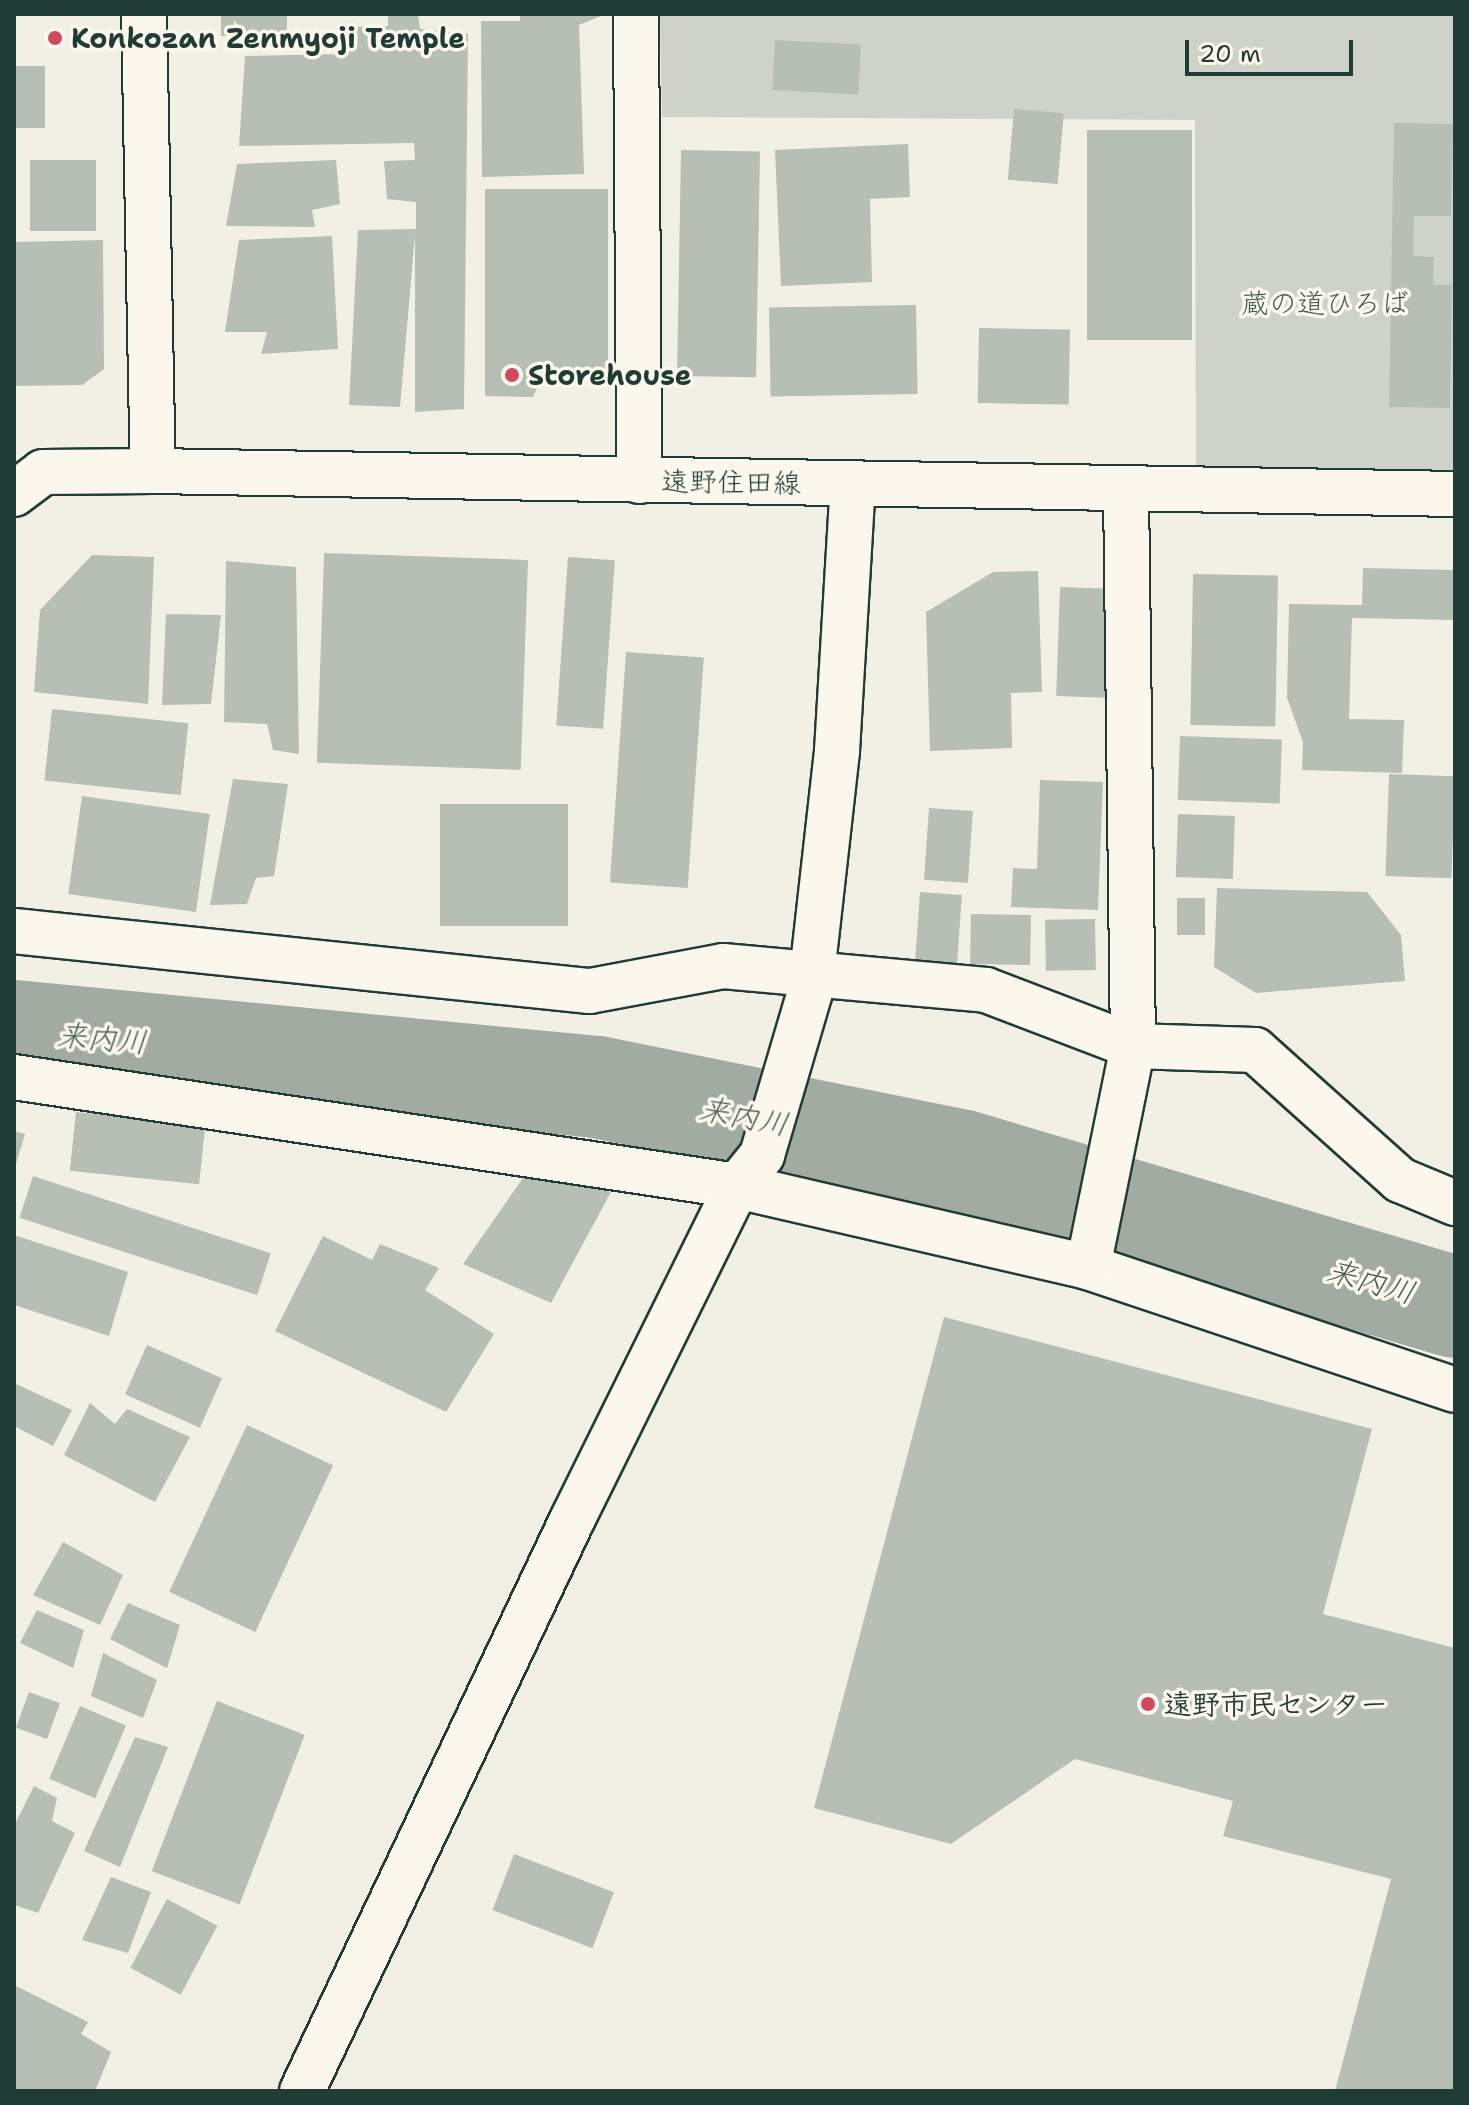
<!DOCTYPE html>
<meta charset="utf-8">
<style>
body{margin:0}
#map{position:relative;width:1469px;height:2105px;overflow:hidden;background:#f2f0e5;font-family:"Shantell Sans","Klee One",sans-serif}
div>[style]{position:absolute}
.green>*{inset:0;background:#cfd2c8}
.river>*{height:102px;margin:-51px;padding:0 51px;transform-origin:51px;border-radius:51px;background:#a2aba1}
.building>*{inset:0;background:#b7beb3;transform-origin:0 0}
.roads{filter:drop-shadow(2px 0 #1f3d34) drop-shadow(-2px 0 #1f3d34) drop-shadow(0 2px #1f3d34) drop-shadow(0 -2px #1f3d34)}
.minor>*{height:44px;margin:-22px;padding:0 22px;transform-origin:22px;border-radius:22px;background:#fbf7ec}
.major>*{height:44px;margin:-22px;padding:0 22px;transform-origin:22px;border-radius:22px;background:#fbf7ec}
.dots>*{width:22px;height:22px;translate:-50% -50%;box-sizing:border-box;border:4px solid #fbf7ec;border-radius:50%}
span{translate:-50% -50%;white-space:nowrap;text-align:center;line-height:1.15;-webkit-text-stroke:7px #fbf7ec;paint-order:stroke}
.poi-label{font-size:28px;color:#1f3d34;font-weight:700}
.left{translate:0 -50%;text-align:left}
.park-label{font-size:28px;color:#425b52}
.street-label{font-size:28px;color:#1f3d34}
.water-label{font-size:30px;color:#465e55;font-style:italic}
.frame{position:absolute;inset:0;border:16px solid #1f3d34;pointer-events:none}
.scale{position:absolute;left:1185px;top:40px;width:168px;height:36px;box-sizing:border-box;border:4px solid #1f3d34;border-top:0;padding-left:10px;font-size:24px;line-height:28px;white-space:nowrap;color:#1f3d34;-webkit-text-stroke:6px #fbf7ec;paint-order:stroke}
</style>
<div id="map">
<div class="green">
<i style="clip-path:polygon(660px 14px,1455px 14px,1455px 494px,1196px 486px,1195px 120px,662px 117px)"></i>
</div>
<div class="river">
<i style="left:14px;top:1031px;width:586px;rotate:5.49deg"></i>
<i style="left:597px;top:1087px;width:373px;rotate:11.4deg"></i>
<i style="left:963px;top:1161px;width:513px;rotate:16.53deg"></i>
</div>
<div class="building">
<i style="left:221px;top:14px;width:66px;height:22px"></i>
<i style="clip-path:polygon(388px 14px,418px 14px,420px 29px,468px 34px,464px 409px,415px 412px,415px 235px,400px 407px,349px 405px,358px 230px,416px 229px,416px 202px,387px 199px,384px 161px,415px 160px,414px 143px,239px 146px,245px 56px,347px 54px,349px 27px,388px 26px)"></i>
<i style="clip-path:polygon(520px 14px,606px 14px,579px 25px,584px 174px,482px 177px,481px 21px,520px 21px)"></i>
<i style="left:775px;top:40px;width:86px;height:50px;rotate:3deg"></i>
<i style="left:14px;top:66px;width:31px;height:62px"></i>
<i style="left:1014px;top:109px;width:50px;height:71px;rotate:5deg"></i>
<i style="clip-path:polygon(1394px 123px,1453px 124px,1451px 216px,1414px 216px,1413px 256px,1434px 257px,1433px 285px,1452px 285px,1450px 408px,1389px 407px)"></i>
<i style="left:1087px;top:130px;width:105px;height:210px"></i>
<i style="clip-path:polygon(908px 144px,910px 197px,870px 199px,872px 282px,781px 286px,775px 150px)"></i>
<i style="left:681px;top:150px;width:79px;height:226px;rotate:1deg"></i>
<i style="left:30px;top:160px;width:66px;height:71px"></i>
<i style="clip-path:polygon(336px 160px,340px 204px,312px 210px,315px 227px,226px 226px,237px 164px)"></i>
<i style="clip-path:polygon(485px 189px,608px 189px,608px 375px,543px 375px,533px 397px,485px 396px)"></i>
<i style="clip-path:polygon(332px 236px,338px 349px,261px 354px,267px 332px,225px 332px,239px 240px)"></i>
<i style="clip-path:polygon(103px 240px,104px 369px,82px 385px,14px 386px,14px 242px)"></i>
<i style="left:916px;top:305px;width:89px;height:147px;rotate:89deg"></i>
<i style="left:979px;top:328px;width:91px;height:75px;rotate:1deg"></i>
<i style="clip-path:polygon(92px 555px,154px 557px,148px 704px,34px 692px,40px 610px)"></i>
<i style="left:568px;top:557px;width:47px;height:169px;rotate:4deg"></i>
<i style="left:528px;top:560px;width:210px;height:204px;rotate:92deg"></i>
<i style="clip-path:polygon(226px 561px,296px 567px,299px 754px,273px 750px,267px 724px,224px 722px)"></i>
<i style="clip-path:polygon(1363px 568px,1455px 570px,1455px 620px,1352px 618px,1349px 719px,1404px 720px,1402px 773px,1302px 770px,1303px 742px,1287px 698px,1289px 604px,1362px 605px)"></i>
<i style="clip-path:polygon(1038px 571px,1042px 692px,1011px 693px,1012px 748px,930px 751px,926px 612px,993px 572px)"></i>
<i style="left:1193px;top:574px;width:85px;height:151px;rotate:1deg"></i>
<i style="left:1060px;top:587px;width:50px;height:109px;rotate:2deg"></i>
<i style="clip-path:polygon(166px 614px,221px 615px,211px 704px,162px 705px)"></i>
<i style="left:626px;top:652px;width:78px;height:231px;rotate:4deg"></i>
<i style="left:52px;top:709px;width:137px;height:72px;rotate:6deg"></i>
<i style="left:1180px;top:736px;width:102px;height:64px;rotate:2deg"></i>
<i style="left:1389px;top:774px;width:66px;height:102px;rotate:2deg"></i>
<i style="clip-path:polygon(233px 779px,288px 784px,274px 876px,256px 878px,247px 904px,210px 905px)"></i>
<i style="clip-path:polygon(1040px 780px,1103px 782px,1098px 910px,1011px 907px,1013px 868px,1037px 869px)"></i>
<i style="left:82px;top:796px;width:129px;height:99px;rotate:8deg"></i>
<i style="left:440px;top:804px;width:128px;height:122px"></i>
<i style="left:929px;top:808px;width:44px;height:72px;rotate:4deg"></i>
<i style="left:1178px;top:814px;width:57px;height:63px;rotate:2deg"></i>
<i style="clip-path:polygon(1217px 888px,1367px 892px,1401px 935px,1405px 981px,1256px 993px,1214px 967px)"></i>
<i style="left:920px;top:892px;width:42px;height:69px;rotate:4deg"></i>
<i style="left:1177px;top:898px;width:28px;height:37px"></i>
<i style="left:971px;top:914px;width:60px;height:50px;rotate:1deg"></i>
<i style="left:1095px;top:919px;width:51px;height:50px;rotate:89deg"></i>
<i style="left:76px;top:1112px;width:130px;height:59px;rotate:6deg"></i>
<i style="clip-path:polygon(14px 1131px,25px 1134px,15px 1167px,14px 1167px)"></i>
<i style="clip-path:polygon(530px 1168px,611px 1192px,551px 1303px,463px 1264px)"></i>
<i style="left:33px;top:1176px;width:250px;height:44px;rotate:18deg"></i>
<i style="clip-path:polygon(14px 1235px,128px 1272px,109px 1336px,14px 1305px)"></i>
<i style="clip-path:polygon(323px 1236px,372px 1260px,380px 1244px,439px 1268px,425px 1290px,494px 1334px,446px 1412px,275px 1331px)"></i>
<i style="clip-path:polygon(944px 1317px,1372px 1429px,1323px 1614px,1455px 1648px,1455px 2091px,1335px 2091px,1391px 1879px,1223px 1836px,1233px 1801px,1075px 1759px,951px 1844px,814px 1808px)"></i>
<i style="left:147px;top:1345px;width:82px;height:54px;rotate:24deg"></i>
<i style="clip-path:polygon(14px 1383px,72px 1410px,53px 1446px,14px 1426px)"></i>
<i style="clip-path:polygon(90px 1403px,115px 1424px,127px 1409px,190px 1437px,155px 1502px,64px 1455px)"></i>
<i style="left:247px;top:1425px;width:95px;height:184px;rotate:25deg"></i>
<i style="clip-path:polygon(63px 1542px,123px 1575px,100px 1625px,33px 1595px)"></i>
<i style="clip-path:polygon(128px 1603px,180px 1625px,167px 1668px,110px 1639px)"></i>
<i style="clip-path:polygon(37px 1610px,84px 1630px,73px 1668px,20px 1643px)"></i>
<i style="clip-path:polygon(103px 1653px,157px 1680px,143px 1718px,91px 1696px)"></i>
<i style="left:29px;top:1692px;width:33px;height:38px;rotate:20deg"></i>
<i style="left:217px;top:1701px;width:94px;height:182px;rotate:21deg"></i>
<i style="left:80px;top:1706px;width:50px;height:79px;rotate:23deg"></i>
<i style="clip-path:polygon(135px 1737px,168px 1747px,120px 1867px,84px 1851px)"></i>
<i style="clip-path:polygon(34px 1786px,57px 1798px,52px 1821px,75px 1833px,38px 1913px,14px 1905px,14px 1826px)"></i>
<i style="left:514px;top:1854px;width:107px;height:60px;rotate:21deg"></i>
<i style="clip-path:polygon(111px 1877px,151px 1892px,128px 1953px,82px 1940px)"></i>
<i style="left:167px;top:1899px;width:57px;height:78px;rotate:28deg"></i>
<i style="clip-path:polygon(14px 1985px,88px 2022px,81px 2034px,111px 2052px,95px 2091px,14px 2091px)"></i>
</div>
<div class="roads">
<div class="minor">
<i style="left:144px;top:14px;width:457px;rotate:88.9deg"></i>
<i style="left:636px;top:14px;width:467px;rotate:89.6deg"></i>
<i style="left:14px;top:931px;width:579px;rotate:5.95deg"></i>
<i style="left:590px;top:991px;width:135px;rotate:-10.6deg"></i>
<i style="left:723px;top:966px;width:264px;rotate:5.2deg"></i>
<i style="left:986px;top:990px;width:157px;rotate:20.9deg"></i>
<i style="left:1133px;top:1046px;width:122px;rotate:1.9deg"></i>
<i style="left:1255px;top:1050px;width:195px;rotate:41.9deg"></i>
<i style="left:1400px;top:1180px;width:60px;rotate:22.7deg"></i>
<i style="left:14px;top:1077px;width:731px;rotate:8.57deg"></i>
<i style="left:737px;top:1186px;width:360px;rotate:13deg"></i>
<i style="left:1088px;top:1267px;width:387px;rotate:18.5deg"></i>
<i style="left:1088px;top:1267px;width:226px;rotate:-78.5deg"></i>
<i style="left:1133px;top:1046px;width:558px;rotate:-90.72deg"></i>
<i style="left:302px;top:2091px;width:634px;rotate:-64.69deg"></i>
<i style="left:573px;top:1518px;width:370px;rotate:-63.7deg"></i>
<i style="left:737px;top:1186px;width:40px;rotate:-51deg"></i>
<i style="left:762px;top:1155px;width:170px;rotate:-73.6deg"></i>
<i style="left:810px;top:992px;width:243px;rotate:-83.6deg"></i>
<i style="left:837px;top:751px;width:267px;rotate:-86.6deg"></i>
</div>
<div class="major">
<i style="left:14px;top:494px;width:36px;rotate:-37deg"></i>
<i style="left:43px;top:472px;width:110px;rotate:-0.5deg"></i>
<i style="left:153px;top:471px;width:1302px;rotate:1.01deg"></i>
</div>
</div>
<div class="dots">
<i style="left:55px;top:38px;background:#d1495b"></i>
<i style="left:512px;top:375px;background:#d1495b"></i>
<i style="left:1148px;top:1704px;background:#d1495b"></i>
</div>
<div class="poi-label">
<span class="left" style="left:71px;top:38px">Konkozan Zenmyoji Temple</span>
<span class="left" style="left:528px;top:375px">Storehouse</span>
<span class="left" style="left:1164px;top:1704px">遠野市民センター</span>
</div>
<div class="park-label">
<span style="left:1325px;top:303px">蔵の道ひろば</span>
</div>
<div class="street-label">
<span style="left:731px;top:482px;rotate:1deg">遠野住田線</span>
</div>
<div class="water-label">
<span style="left:102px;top:1039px;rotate:5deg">来内川</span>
<span style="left:744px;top:1117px;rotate:11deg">来内川</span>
<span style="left:1371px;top:1282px;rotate:16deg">来内川</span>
</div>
<div class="frame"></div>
<div class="scale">20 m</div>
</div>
